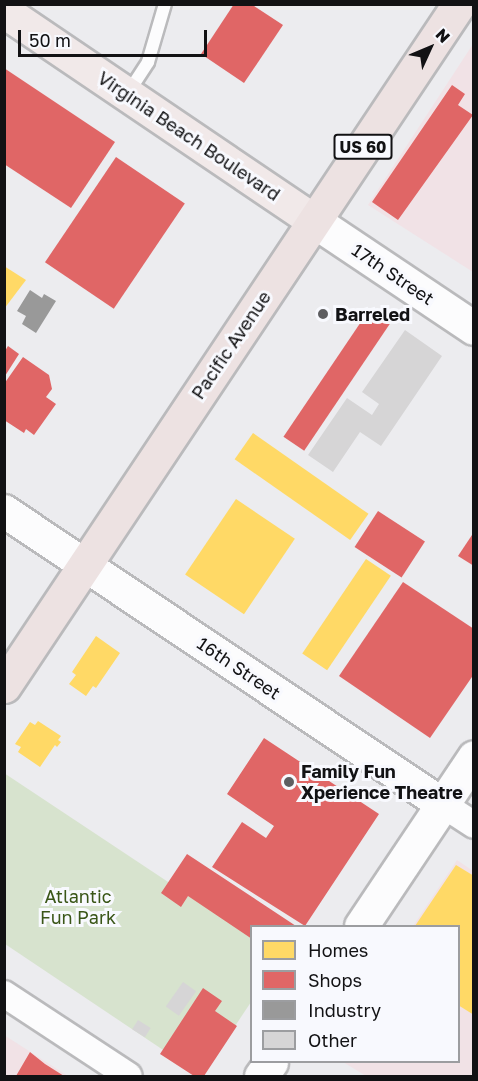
<!DOCTYPE html>
<style>
body{margin:0}
#map{position:relative;width:478px;height:1081px;overflow:hidden;background:#ececef;font-family:"Golos Text",sans-serif}
div>[style]{position:absolute}
.commercial>*{inset:0;background:#f1e2e6}
.green>*{inset:0;background:#d7e3ce}
.homes>*{inset:0;background:#ffd966;transform-origin:0 0}
.shops>*{inset:0;background:#e06666;transform-origin:0 0}
.industry>*{inset:0;background:#999}
.building>*{inset:0;background:#d6d5d6;transform-origin:0 0}
.roads{filter:drop-shadow(2px 0 #bababc) drop-shadow(-2px 0 #bababc) drop-shadow(0 2px #bababc) drop-shadow(0 -2px #bababc)}
.service>*{height:12px;margin:-6px;padding:0 6px;transform-origin:6px;border-radius:6px;background:#fcfcfd}
.minor>*{height:26px;margin:-13px;padding:0 13px;transform-origin:13px;border-radius:13px;background:#fcfcfd}
.tertiary>*{height:32px;margin:-16px;padding:0 16px;transform-origin:16px;border-radius:16px;background:#fcfcfd}
.secondary>*{height:33px;margin:-16.5px;padding:0 16.5px;transform-origin:16.5px;border-radius:16.5px;background:#fcfcfd}
.primary>*{height:33px;margin:-16.5px;padding:0 16.5px;transform-origin:16.5px;border-radius:16.5px;background:#f1e9e9}
.trunk>*{height:33px;margin:-16.5px;padding:0 16.5px;transform-origin:16.5px;border-radius:16.5px;background:#ede2e2}
.dots>*{width:16px;height:16px;translate:-50% -50%;box-sizing:border-box;border:3px solid #f8f9fe;border-radius:50%}
span{translate:-50% -50%;white-space:nowrap;text-align:center;line-height:1.15;-webkit-text-stroke:6px #f8f9fe;paint-order:stroke}
.shield-label span{padding:2px 4px;background:#f8f9fe;border:2px solid;border-radius:4px;-webkit-text-stroke-width:0}
.shield-label{font-size:16px;color:#121214;font-weight:700}
.street-label{font-size:18px;color:#121214}
.poi-label{font-size:18px;color:#121214;font-weight:700}
.left{translate:0 -50%;text-align:left}
.park-label{font-size:18px;color:#3a5618}
.frame{position:absolute;inset:0;border:6px solid #121214;pointer-events:none}
.legend{position:absolute;left:250px;top:925px;width:210px;height:138px;box-sizing:border-box;background:#f8f9fe;border:2px solid #9c9da0;margin:0;padding:8px 10px;list-style:none;font-size:18px;color:#121214}
.legend li{display:flex;align-items:center;gap:12px;height:30px}
.legend b{width:30px;border:2px solid #9c9da0}
.north{position:absolute;left:400px;top:18px;width:60px;height:60px;-webkit-text-stroke:4px #f8f9fe;paint-order:stroke;rotate:46deg;font-size:16px;font-weight:700;line-height:24px;text-align:center;color:#121214}
.north::after{content:'';display:block;margin:auto;width:21px;height:27px;background:#121214;clip-path:polygon(50% 0,100% 100%,50% 72%,0 100%)}
.scale{position:absolute;left:18px;top:30px;width:189px;height:27px;box-sizing:border-box;border:3px solid #121214;border-top:0;padding-left:8px;font-size:18px;line-height:21px;white-space:nowrap;color:#121214;-webkit-text-stroke:4px #f8f9fe;paint-order:stroke}
</style>
<div id="map">
<div class="commercial">
<i style="clip-path:polygon(473px 44px,473px 272px,368px 205px)"></i>
<i style="clip-path:polygon(457px 860px,473px 871px,473px 1076px,366px 1076px,343px 1062px,458px 1062px,458px 926px,413px 926px)"></i>
<i style="clip-path:polygon(4px 1035px,15px 1042px,68px 1076px,5px 1076px)"></i>
</div>
<div class="green">
<i style="clip-path:polygon(4px 773px,251px 937px,251px 1002px,202px 1076px,5px 944px)"></i>
</div>
<div class="homes">
<i style="clip-path:polygon(4px 266px,26px 280px,4px 309px)"></i>
<i style="left:253px;top:433px;width:141px;height:32px;rotate:35deg"></i>
<i style="left:236px;top:499px;width:71px;height:91px;rotate:34deg"></i>
<i style="left:366px;top:559px;width:30px;height:114px;rotate:34deg"></i>
<i style="clip-path:polygon(96px 636px,120px 653px,96px 688px,93px 686px,86px 696px,69px 684px,76px 675px,72px 672px)"></i>
<i style="clip-path:polygon(38px 721px,61px 736px,58px 740px,61px 742px,57px 747px,55px 745px,40px 767px,18px 752px,21px 747px,15px 744px,30px 722px,35px 725px)"></i>
<i style="clip-path:polygon(456px 865px,474px 876px,474px 1015px,458px 1005px,458px 926px,415px 926px)"></i>
</div>
<div class="shops">
<i style="clip-path:polygon(234px 4px,251px 4px,283px 25px,244px 83px,201px 54px)"></i>
<i style="clip-path:polygon(4px 68px,115px 142px,71px 208px,4px 164px)"></i>
<i style="clip-path:polygon(452px 85px,465px 94px,458px 105px,473px 115px,398px 220px,372px 202px)"></i>
<i style="left:116px;top:157px;width:83px;height:127px;rotate:34deg"></i>
<i style="left:369px;top:310px;width:25px;height:153px;rotate:34deg"></i>
<i style="clip-path:polygon(8px 346px,19px 354px,5px 376px,5px 351px)"></i>
<i style="clip-path:polygon(23px 357px,49px 375px,52px 389px,46px 397px,56px 404px,34px 435px,26px 429px,24px 433px,4px 420px,4px 384px)"></i>
<i style="left:378px;top:511px;width:56px;height:43px;rotate:33deg"></i>
<i style="clip-path:polygon(474px 532px,474px 566px,458px 556px)"></i>
<i style="clip-path:polygon(403px 582px,474px 629px,474px 674px,430px 738px,339px 676px)"></i>
<i style="clip-path:polygon(264px 738px,379px 814px,305px 926px,212px 867px,242px 822px,266px 838px,274px 826px,227px 794px)"></i>
<i style="clip-path:polygon(187px 854px,296px 926px,252px 926px,252px 939px,188px 896px,181px 907px,161px 893px)"></i>
<i style="clip-path:polygon(203px 988px,222px 1001px,215px 1011px,237px 1026px,204px 1076px,194px 1076px,160px 1054px)"></i>
<i style="clip-path:polygon(30px 1052px,45px 1064px,64px 1076px,16px 1076px)"></i>
</div>
<div class="industry">
<i style="clip-path:polygon(30px 290px,42px 298px,44px 294px,56px 301px,36px 333px,22px 324px,26px 316px,17px 311px)"></i>
</div>
<div class="building">
<i style="clip-path:polygon(405px 330px,442px 356px,381px 446px,360px 432px,333px 472px,308px 455px,347px 398px,372px 415px,379px 404px,362px 392px)"></i>
<i style="left:183px;top:982px;width:16px;height:30px;rotate:35deg"></i>
<i style="left:138px;top:1020px;width:15px;height:11px;rotate:32deg"></i>
</div>
<div class="roads">
<div class="service">
<i style="left:128px;top:93px;width:37px;rotate:-57deg"></i>
<i style="left:148px;top:62px;width:60px;rotate:-73.7deg"></i>
</div>
<div class="minor">
<i style="left:442px;top:804px;width:38px;rotate:33deg"></i>
<i style="left:4px;top:994px;width:149px;rotate:33.3deg"></i>
</div>
<div class="tertiary">
<i style="left:4px;top:511px;width:527px;rotate:33.78deg"></i>
</div>
<div class="secondary">
<i style="left:314px;top:221px;width:192px;rotate:33.8deg"></i>
<i style="left:361px;top:926px;width:203px;rotate:-56.2deg"></i>
<i style="left:261px;top:1076px;width:17px;rotate:-54deg"></i>
</div>
<div class="primary">
<i style="left:4px;top:11px;width:374px;rotate:34.1deg"></i>
</div>
<div class="trunk">
<i style="left:4px;top:686px;width:820px;rotate:-56.29deg"></i>
</div>
</div>
<div class="dots">
<i style="left:323px;top:314px;background:#5e5e61"></i>
<i style="left:289px;top:782px;background:#5e5e61"></i>
</div>
<div class="shield-label">
<span style="left:363px;top:147px">US 60</span>
</div>
<div class="street-label">
<span style="left:189px;top:136px;rotate:34deg">Virginia Beach Boulevard</span>
<span style="left:393px;top:274px;rotate:34deg">17th Street</span>
<span style="left:231px;top:345px;rotate:-56deg">Pacific Avenue</span>
<span style="left:239px;top:668px;rotate:34deg">16th Street</span>
</div>
<div class="poi-label">
<span class="left" style="left:335px;top:314px">Barreled</span>
<span class="left" style="left:301px;top:782px">Family Fun<br>Xperience Theatre</span>
</div>
<div class="park-label">
<span style="left:78px;top:907px">Atlantic<br>Fun Park</span>
</div>
<div class="frame"></div>
<ul class="legend">
<li><b style="height:16px;background:#ffd966"></b>Homes</li>
<li><b style="height:16px;background:#e06666"></b>Shops</li>
<li><b style="height:16px;background:#999"></b>Industry</li>
<li><b style="height:16px;background:#d6d5d6"></b>Other</li>
</ul>
<div class="north">N</div>
<div class="scale">50 m</div>
</div>
